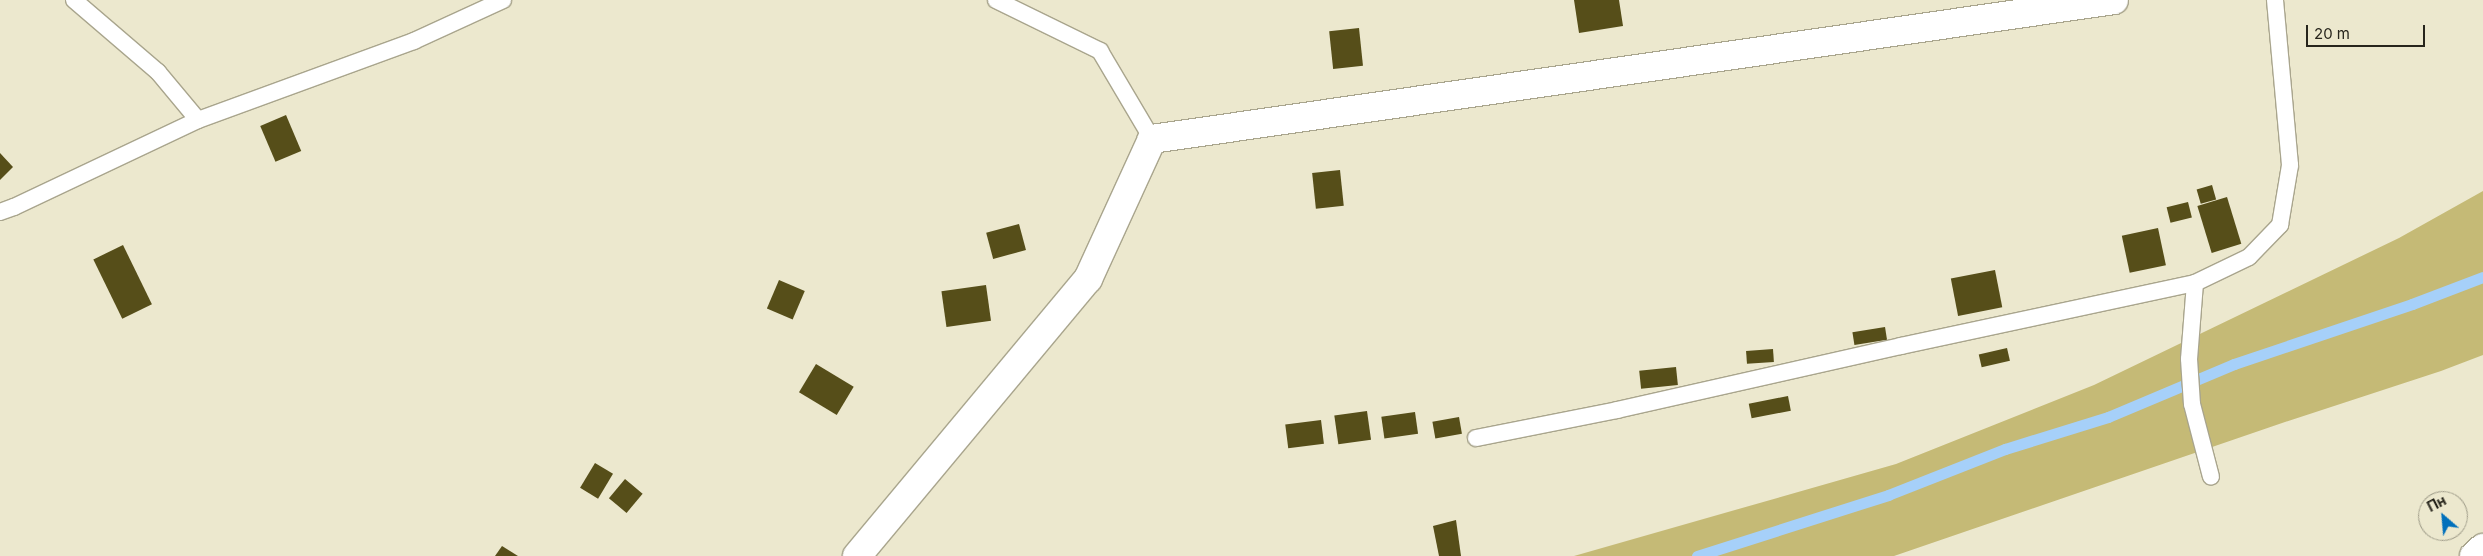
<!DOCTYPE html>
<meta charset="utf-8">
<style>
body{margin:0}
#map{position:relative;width:2483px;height:556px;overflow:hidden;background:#ece8ce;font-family:Inter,sans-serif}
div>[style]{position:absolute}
.green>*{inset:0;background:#c5ba76}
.stream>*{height:11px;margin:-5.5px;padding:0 5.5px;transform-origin:5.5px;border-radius:5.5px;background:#a6d0f9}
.building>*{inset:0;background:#564e19;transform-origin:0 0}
.roads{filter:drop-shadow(1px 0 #a9a58d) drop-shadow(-1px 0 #a9a58d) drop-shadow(0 1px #a9a58d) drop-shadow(0 -1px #a9a58d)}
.lane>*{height:16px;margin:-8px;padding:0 8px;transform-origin:8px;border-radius:8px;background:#fff}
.street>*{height:28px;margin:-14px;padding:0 14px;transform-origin:14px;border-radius:14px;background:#fff}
span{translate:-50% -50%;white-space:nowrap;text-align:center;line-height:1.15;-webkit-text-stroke:5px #ece8ce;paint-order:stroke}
.north{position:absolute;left:2418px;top:491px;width:50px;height:50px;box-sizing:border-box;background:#ece8ce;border:1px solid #9d9a87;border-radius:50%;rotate:333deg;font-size:14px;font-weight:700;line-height:20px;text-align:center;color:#27251c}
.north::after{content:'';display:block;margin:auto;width:18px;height:22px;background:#0170bb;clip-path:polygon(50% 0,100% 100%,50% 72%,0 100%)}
.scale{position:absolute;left:2306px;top:25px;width:119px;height:22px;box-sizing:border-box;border:2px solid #27251c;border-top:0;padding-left:6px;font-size:15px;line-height:18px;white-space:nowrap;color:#27251c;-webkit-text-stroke:4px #ece8ce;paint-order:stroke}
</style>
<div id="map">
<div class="green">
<i style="clip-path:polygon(2483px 191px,2483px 355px,2441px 371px,2285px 422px,1894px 556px,1574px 556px,1896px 464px,2094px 385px,2399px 238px)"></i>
</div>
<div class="stream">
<i style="left:1697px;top:556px;width:201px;rotate:-17.7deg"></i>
<i style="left:1888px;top:495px;width:126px;rotate:-21.5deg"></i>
<i style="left:2005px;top:449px;width:108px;rotate:-17.3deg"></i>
<i style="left:2108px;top:417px;width:137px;rotate:-22.8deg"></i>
<i style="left:2234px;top:364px;width:188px;rotate:-18.6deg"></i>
<i style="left:2412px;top:304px;width:76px;rotate:-20.8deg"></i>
</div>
<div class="building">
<i style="clip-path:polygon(1574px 0,1619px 0,1623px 26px,1579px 33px)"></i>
<i style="left:1359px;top:28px;width:38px;height:30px;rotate:84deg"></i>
<i style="left:286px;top:115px;width:39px;height:28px;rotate:67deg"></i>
<i style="clip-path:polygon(0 153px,13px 167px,0 180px)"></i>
<i style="left:1340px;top:170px;width:36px;height:28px;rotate:84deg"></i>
<i style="left:2212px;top:185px;width:15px;height:16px;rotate:74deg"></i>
<i style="left:2227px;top:197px;width:49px;height:31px;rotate:73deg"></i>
<i style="left:2188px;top:202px;width:16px;height:22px;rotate:76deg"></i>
<i style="left:1019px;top:224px;width:27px;height:34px;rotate:75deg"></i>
<i style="left:2158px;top:228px;width:38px;height:37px;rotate:78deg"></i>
<i style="left:123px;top:245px;width:66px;height:33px;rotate:64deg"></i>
<i style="left:1995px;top:270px;width:38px;height:45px;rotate:79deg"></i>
<i style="left:779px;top:280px;width:28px;height:31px;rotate:23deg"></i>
<i style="left:986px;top:285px;width:36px;height:45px;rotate:82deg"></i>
<i style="left:1885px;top:327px;width:13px;height:33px;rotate:81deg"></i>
<i style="left:2007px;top:348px;width:13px;height:29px;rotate:77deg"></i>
<i style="left:1773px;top:349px;width:13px;height:27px;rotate:86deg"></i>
<i style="left:816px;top:364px;width:44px;height:33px;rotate:31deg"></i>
<i style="left:1676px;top:367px;width:18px;height:37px;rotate:84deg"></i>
<i style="left:1788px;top:396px;width:15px;height:40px;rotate:79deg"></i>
<i style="left:1367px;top:411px;width:29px;height:33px;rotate:82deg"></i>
<i style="left:1415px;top:412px;width:22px;height:34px;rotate:82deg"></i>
<i style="left:1459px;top:417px;width:17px;height:27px;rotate:80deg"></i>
<i style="left:1321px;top:420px;width:24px;height:36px;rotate:83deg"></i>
<i style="left:595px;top:463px;width:21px;height:29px;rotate:31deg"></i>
<i style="left:625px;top:479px;width:23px;height:25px;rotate:40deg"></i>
<i style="clip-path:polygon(1456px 520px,1461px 556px,1439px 556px,1433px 526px)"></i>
<i style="clip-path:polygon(502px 546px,518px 556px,495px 556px)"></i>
</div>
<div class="roads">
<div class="lane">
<i style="left:74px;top:0;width:111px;rotate:40.6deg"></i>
<i style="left:158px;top:72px;width:62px;rotate:50.2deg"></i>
<i style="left:996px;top:0;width:116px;rotate:26.1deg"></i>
<i style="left:1100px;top:51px;width:102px;rotate:59.4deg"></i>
<i style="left:0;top:212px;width:15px;rotate:-20deg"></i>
<i style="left:14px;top:207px;width:204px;rotate:-25.3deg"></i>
<i style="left:198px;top:120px;width:230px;rotate:-20.1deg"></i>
<i style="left:414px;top:41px;width:98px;rotate:-24.7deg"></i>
<i style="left:2195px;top:283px;width:76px;rotate:94.5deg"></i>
<i style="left:2189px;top:359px;width:45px;rotate:86.2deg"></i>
<i style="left:2192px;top:404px;width:75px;rotate:75.4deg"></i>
<i style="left:1476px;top:438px;width:144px;rotate:-11.2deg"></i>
<i style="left:1617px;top:410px;width:291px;rotate:-12.7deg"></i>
<i style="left:1901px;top:346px;width:301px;rotate:-12.1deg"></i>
<i style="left:2195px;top:283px;width:60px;rotate:-25.7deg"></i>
<i style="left:2249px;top:257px;width:45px;rotate:-45.9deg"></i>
<i style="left:2280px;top:225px;width:61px;rotate:-80.5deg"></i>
<i style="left:2290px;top:165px;width:166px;rotate:-95.2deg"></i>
</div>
<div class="street">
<i style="left:857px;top:556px;width:361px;rotate:-50.2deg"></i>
<i style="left:1088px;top:279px;width:154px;rotate:-65.4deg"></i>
<i style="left:1152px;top:139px;width:972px;rotate:-8.22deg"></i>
<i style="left:2474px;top:556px;width:12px;rotate:-42deg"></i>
</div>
</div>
<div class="north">Пн</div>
<div class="scale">20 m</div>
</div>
